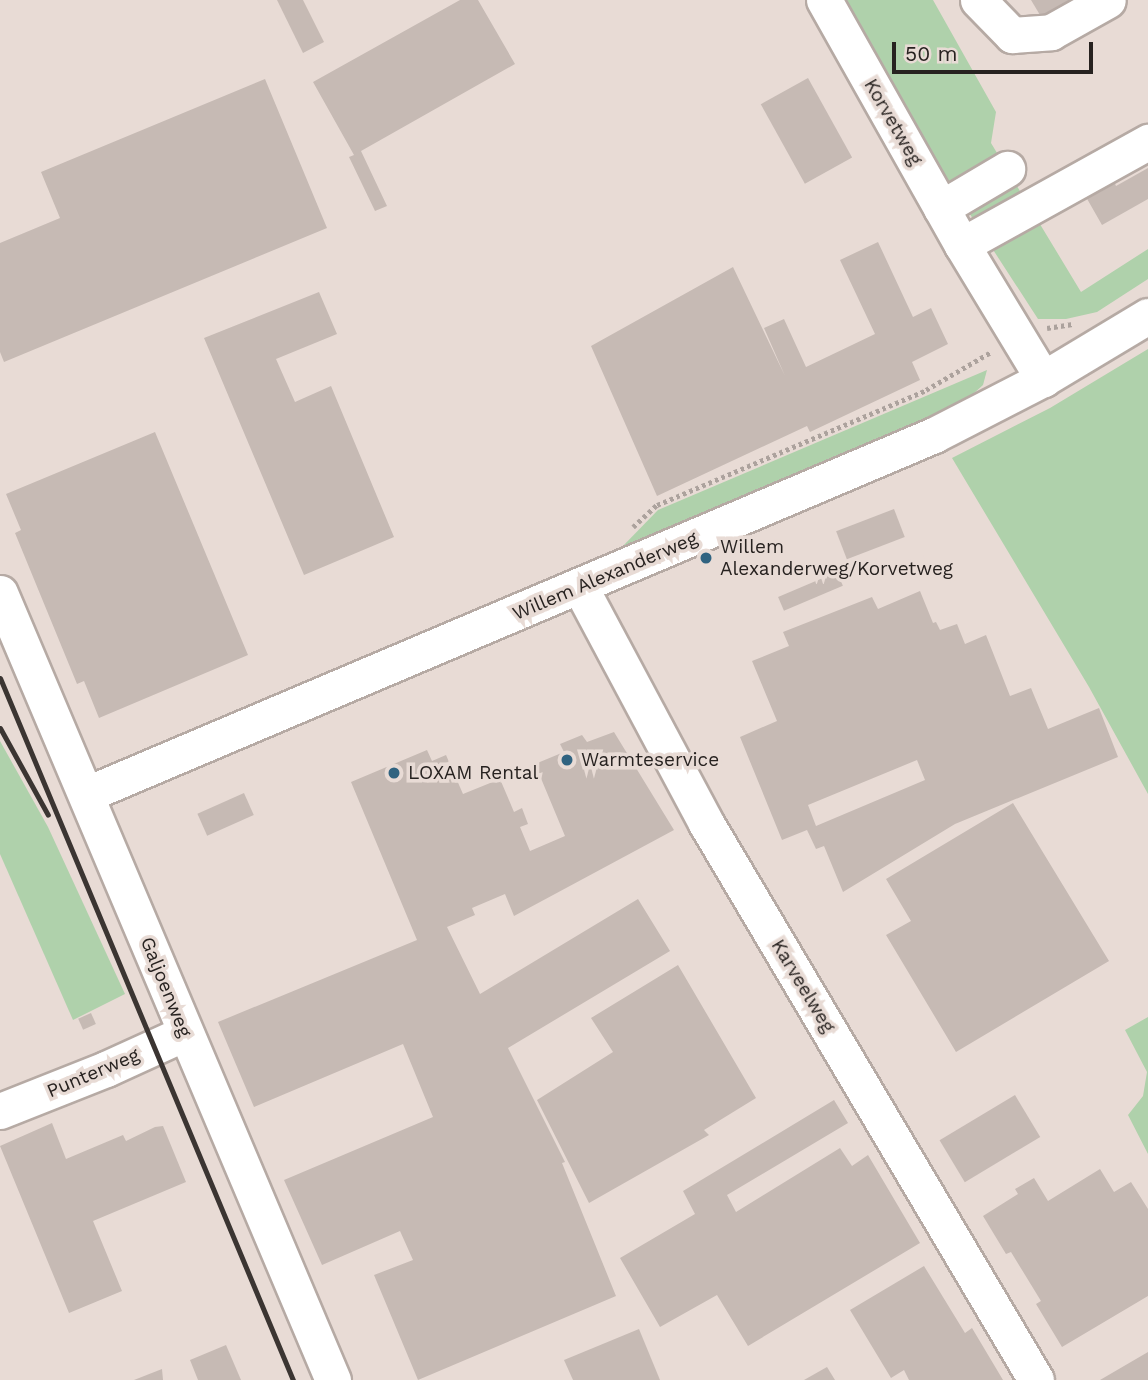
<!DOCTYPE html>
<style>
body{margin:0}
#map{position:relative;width:1148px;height:1380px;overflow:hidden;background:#e8dbd5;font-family:"Work Sans",sans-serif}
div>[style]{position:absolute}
.green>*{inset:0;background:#afd1ab}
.building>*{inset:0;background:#c6bab4;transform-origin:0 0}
.path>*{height:4.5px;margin-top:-2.25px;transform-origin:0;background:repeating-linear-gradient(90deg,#aca29d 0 3.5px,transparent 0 7px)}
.roads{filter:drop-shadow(2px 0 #b6aaa4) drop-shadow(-2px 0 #b6aaa4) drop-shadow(0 2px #b6aaa4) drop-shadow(0 -2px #b6aaa4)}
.minor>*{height:35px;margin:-17.5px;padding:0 17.5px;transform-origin:17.5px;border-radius:17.5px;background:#fff}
.rail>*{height:5px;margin:-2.5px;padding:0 2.5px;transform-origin:2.5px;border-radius:2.5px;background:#3b3532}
.dots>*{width:19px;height:19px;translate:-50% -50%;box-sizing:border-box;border:4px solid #e8dbd5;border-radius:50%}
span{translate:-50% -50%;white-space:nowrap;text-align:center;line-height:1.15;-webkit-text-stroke:7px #e8dbd5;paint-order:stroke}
.street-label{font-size:19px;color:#272220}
.poi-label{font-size:19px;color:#272220}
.left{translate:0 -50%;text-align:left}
.scale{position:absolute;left:892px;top:42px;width:201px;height:32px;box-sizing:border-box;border:4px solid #272220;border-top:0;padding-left:9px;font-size:21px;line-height:24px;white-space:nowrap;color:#272220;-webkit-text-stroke:5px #e8dbd5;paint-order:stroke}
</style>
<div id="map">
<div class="green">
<i style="clip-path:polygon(846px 0,933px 0,996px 112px,991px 143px,1081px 292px,1148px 249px,1148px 279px,1097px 312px,1066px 319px,1038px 319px,927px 148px)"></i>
<i style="clip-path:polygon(1148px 349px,1148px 794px,1089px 687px,952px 458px,1050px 408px)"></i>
<i style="clip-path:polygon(987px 370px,983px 385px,962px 404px,621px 548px,658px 510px)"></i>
<i style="clip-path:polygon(0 741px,48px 827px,125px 994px,73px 1020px,0 854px)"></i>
<i style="clip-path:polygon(1148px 1017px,1148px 1154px,1128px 1115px,1143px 1096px,1147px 1072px,1125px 1030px)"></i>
</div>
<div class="building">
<i style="clip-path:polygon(277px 0,303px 0,324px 42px,303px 53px)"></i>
<i style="clip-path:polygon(460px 0,478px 0,515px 64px,361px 151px,387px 206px,375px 211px,349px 157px,354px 155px,313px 82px)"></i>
<i style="clip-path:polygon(1031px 0,1080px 0,1043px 20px)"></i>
<i style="left:808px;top:78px;width:91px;height:54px;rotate:61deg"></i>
<i style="clip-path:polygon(265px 79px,327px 228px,4px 362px,0 352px,0 243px,60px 218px,41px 172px)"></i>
<i style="clip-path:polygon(1148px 168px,1148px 199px,1102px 225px,1086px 197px,1114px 181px,1116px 186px)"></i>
<i style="clip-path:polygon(878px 242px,913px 317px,931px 308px,948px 344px,912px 362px,920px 380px,810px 432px,807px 426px,657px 496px,591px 346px,733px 267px,785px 376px,764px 328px,784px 319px,806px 367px,875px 334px,840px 260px)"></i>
<i style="clip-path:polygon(319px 292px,337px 334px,276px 359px,295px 402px,331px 386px,394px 537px,304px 575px,204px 338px)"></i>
<i style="clip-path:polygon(155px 432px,248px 655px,99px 718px,84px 681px,77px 684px,15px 533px,21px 530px,6px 494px)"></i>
<i style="left:894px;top:509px;width:30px;height:62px;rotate:69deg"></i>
<i style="left:837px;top:572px;width:15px;height:64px;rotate:67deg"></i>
<i style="clip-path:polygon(evenodd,920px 591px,933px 623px,936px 622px,940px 630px,957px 624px,965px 644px,986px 635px,1010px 696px,1031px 688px,1048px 729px,1099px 708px,1118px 757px,955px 824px,843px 892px,824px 846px,816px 849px,807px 830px,782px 840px,740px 737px,777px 721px,752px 661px,789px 646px,783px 632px,872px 597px,878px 609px,920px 591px,917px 760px,925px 780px,816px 826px,808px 805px,917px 760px)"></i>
<i style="clip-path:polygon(614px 732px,674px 830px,514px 916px,505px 894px,472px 908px,475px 915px,447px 927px,480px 994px,638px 899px,670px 951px,508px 1048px,565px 1162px,562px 1163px,616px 1296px,418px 1380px,374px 1275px,413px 1260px,400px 1231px,322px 1265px,284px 1180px,433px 1117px,403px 1044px,254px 1107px,218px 1022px,417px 940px,351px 782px,427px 750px,432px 761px,446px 755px,463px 794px,500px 779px,514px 812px,522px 808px,528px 824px,520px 827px,530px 851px,565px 836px,535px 764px,564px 752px,560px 744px,582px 735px,587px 742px)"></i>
<i style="left:244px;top:793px;width:24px;height:51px;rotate:66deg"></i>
<i style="clip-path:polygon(1013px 803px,1109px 961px,956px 1052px,886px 935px,911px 921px,886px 879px)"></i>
<i style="clip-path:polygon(678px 965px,756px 1098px,704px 1130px,709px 1135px,589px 1203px,537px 1100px,613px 1052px,591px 1018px)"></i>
<i style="left:91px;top:1013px;width:12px;height:14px;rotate:66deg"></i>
<i style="left:1015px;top:1095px;width:49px;height:88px;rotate:59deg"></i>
<i style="clip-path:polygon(834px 1100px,848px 1123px,727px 1195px,736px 1212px,840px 1148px,852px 1166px,868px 1155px,920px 1243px,748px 1346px,717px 1295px,660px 1327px,620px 1258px,695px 1214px,683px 1191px)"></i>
<i style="clip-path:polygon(52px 1123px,66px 1159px,123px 1135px,126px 1141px,155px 1127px,163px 1126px,186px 1182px,93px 1221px,122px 1291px,69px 1313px,0 1146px)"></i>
<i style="clip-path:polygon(1100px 1169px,1114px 1192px,1131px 1182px,1148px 1209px,1148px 1296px,1062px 1347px,1036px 1304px,1041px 1301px,1011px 1252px,1006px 1254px,983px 1216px,1018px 1194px,1015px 1189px,1034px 1178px,1048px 1201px)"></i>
<i style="clip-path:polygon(924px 1266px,965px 1333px,972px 1328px,1003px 1380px,909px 1380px,904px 1370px,891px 1378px,850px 1310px)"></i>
<i style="clip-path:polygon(639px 1329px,660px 1380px,573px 1380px,564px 1360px)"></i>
<i style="clip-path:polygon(226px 1345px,241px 1380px,198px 1380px,190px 1360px)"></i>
<i style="clip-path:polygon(1148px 1352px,1148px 1380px,1100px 1380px)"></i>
<i style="clip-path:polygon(827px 1367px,835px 1380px,804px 1380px)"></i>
<i style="clip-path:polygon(162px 1369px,163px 1380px,134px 1380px)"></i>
</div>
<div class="path">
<i style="left:1047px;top:328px;width:26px;rotate:-9deg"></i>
<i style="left:633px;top:527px;width:33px;rotate:-43deg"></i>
<i style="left:657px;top:505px;width:293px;rotate:-23.1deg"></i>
<i style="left:926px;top:390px;width:75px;rotate:-30.3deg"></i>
</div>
<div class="roads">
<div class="minor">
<i style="left:824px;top:0;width:281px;rotate:60.6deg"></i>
<i style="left:962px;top:245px;width:157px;rotate:58.8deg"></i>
<i style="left:978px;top:0;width:49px;rotate:45.8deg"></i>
<i style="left:1012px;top:35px;width:39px;rotate:-4deg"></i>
<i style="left:1051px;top:32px;width:65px;rotate:-29.3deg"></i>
<i style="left:941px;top:208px;width:77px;rotate:-30.6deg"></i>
<i style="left:962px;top:245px;width:213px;rotate:-29deg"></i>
<i style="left:580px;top:587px;width:268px;rotate:61.9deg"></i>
<i style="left:706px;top:823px;width:647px;rotate:59.35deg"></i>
<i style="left:0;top:593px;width:855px;rotate:67.07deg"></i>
<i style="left:87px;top:794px;width:920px;rotate:-22.97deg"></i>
<i style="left:934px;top:435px;width:123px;rotate:-27.2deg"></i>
<i style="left:1043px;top:379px;width:122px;rotate:-31deg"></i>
<i style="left:0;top:1111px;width:114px;rotate:-21.6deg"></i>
<i style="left:106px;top:1069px;width:87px;rotate:-24.5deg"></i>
</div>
</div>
<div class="rail">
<i style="left:0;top:678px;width:761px;rotate:67.35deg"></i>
<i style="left:0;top:728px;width:99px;rotate:61.1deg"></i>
</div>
<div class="dots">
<i style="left:706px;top:558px;background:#306380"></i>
<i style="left:567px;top:760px;background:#306380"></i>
<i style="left:394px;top:773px;background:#306380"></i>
</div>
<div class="street-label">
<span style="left:893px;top:122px;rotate:60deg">Korvetweg</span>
<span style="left:605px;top:576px;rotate:-23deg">Willem Alexanderweg</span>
<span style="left:803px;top:986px;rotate:59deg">Karveelweg</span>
<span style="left:166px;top:987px;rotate:68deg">Galjoenweg</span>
<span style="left:93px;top:1073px;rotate:-23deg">Punterweg</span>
</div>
<div class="poi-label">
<span class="left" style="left:720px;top:558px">Willem<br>Alexanderweg/Korvetweg</span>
<span class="left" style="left:581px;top:760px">Warmteservice</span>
<span class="left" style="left:408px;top:773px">LOXAM Rental</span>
</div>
<div class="scale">50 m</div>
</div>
